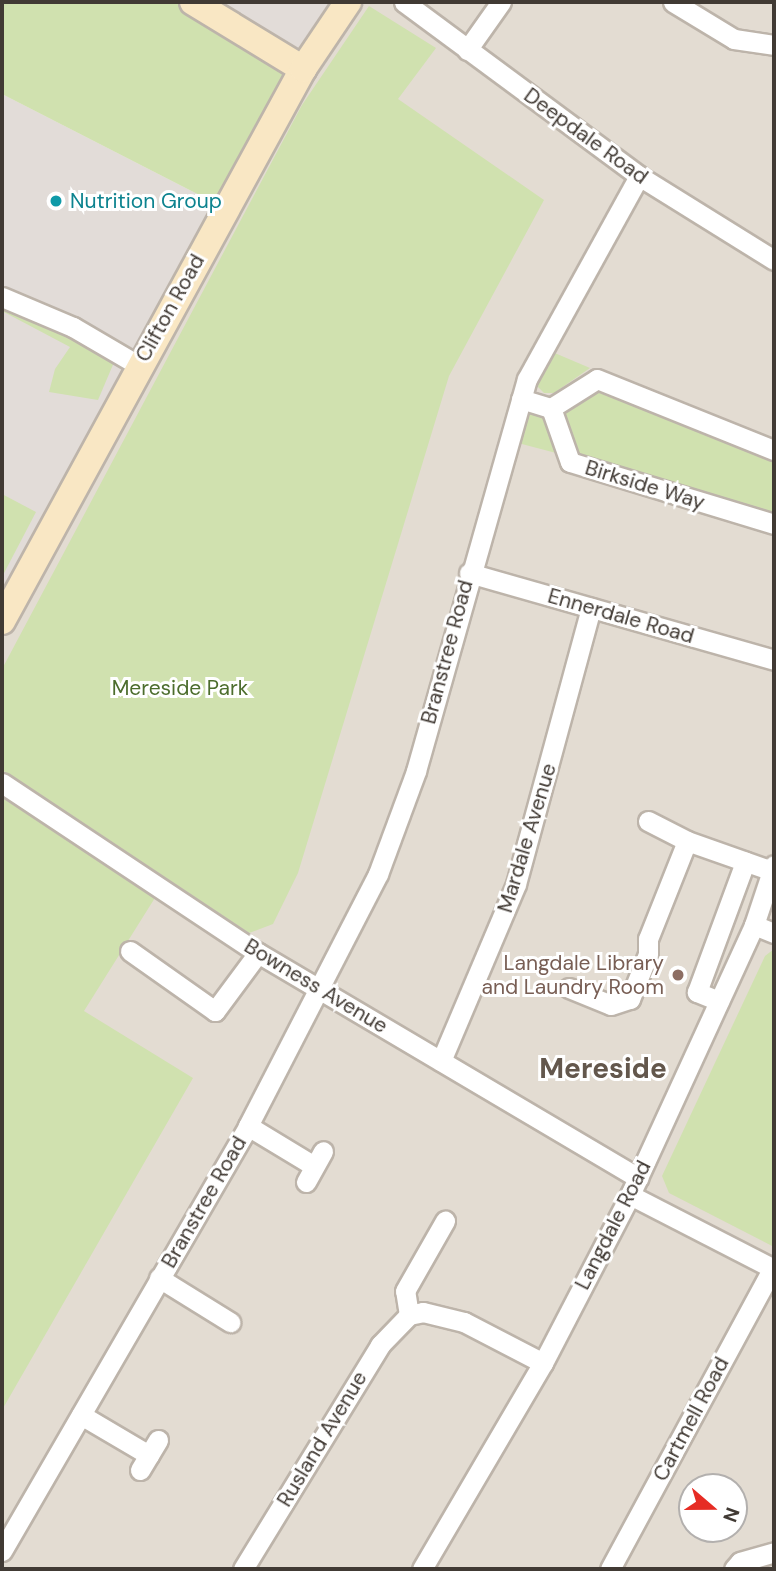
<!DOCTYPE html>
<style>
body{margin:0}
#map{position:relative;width:776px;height:1571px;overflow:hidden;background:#f0ebe3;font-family:"DM Sans",sans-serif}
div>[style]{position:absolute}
.residential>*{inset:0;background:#e3dcd2}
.industrial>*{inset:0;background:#e2dcd8}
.green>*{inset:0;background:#d0e1af}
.roads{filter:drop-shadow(2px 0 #bdb4aa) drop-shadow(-2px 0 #bdb4aa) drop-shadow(0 2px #bdb4aa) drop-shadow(0 -2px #bdb4aa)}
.street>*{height:19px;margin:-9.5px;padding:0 9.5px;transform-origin:9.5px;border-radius:9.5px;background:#fff}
.secondary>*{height:26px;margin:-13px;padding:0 13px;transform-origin:13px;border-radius:13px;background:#f9e7c4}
.dots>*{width:19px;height:19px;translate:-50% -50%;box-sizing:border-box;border:4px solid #fff;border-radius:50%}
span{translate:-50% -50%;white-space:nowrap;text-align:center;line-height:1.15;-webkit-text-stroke:6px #fff;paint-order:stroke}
.street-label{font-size:21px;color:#413a34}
.culture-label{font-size:21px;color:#0d838f}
.left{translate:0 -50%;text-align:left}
.park-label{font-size:21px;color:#4c6d2d}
.education-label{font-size:21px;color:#785e54}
.right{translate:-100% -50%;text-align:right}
.district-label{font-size:28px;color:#63574c;font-weight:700}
.frame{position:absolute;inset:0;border:4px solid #413a34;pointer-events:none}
.north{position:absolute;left:678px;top:1473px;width:70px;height:70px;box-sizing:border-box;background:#fff;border:2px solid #b3b0ae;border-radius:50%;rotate:110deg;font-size:19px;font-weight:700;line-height:28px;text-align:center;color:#413a34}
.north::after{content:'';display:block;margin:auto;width:24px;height:32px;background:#e62c24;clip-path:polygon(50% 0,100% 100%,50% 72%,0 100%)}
</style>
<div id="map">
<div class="residential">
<i style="clip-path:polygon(evenodd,348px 2px,774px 2px,774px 1569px,2px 1569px,2px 621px,348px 2px,692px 1487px,734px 1487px,734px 1529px,692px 1529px,692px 1487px)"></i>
</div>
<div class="industrial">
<i style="clip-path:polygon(193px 2px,348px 2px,303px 69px)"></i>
<i style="clip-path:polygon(2px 94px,215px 203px,2px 603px)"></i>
</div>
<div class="green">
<i style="clip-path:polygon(2px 2px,193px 2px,294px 64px,215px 203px,2px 94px)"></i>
<i style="clip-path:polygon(369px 6px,436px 48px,398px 99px,544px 200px,449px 376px,298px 873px,273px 924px,249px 933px,2px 770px,2px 669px,302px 105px)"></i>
<i style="clip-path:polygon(2px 302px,54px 325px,115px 360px,98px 400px,49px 392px,55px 369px,70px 347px,2px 311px)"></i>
<i style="clip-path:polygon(550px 351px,590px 368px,554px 393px,544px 393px,535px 384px)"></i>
<i style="clip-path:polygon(597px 379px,774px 450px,774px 524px,570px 462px,551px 408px)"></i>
<i style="clip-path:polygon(530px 410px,547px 418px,556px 453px,518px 443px,524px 415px)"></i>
<i style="clip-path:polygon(2px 494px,36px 512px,2px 577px)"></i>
<i style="clip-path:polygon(2px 798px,158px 893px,84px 1011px,193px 1078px,2px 1410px)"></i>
<i style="clip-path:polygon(774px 949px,774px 1247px,669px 1193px,662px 1176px,765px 956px)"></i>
</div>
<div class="roads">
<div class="street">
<i style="left:404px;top:2px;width:292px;rotate:36.5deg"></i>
<i style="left:639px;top:176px;width:159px;rotate:31.9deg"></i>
<i style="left:673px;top:2px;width:71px;rotate:31.2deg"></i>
<i style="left:734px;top:39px;width:40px;rotate:8.5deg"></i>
<i style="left:467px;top:50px;width:59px;rotate:-54.7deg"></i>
<i style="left:2px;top:297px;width:77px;rotate:22.9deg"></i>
<i style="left:73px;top:327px;width:75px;rotate:30.3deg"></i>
<i style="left:521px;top:399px;width:31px;rotate:17deg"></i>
<i style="left:551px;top:408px;width:57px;rotate:70.6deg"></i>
<i style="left:570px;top:462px;width:213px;rotate:16.9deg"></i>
<i style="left:551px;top:408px;width:54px;rotate:-32.2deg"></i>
<i style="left:597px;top:379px;width:191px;rotate:21.9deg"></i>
<i style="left:469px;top:573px;width:317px;rotate:15.9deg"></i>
<i style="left:2px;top:783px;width:307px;rotate:33.6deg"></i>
<i style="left:258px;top:953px;width:442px;rotate:30.6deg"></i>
<i style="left:648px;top:821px;width:44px;rotate:27.1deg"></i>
<i style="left:687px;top:841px;width:90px;rotate:19.4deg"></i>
<i style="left:754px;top:925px;width:22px;rotate:22deg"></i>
<i style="left:130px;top:951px;width:104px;rotate:35.2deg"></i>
<i style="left:215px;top:1011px;width:72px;rotate:-53.4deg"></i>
<i style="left:569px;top:988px;width:45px;rotate:22deg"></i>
<i style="left:611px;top:1005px;width:20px;rotate:-18deg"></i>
<i style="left:630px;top:999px;width:48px;rotate:-68.2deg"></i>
<i style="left:648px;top:954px;width:15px;rotate:-90deg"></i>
<i style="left:648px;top:939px;width:105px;rotate:-68.3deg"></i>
<i style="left:719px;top:1001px;width:24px;rotate:-158deg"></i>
<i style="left:697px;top:992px;width:139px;rotate:-69.7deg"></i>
<i style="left:441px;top:1061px;width:192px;rotate:-67deg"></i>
<i style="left:516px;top:884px;width:286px;rotate:-74.8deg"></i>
<i style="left:248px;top:1126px;width:77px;rotate:31.2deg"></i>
<i style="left:306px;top:1182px;width:35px;rotate:-61deg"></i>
<i style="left:630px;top:1195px;width:162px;rotate:27.2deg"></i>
<i style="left:159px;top:1278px;width:84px;rotate:31.8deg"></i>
<i style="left:409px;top:1315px;width:24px;rotate:-99deg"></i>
<i style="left:405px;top:1291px;width:81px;rotate:-60.3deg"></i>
<i style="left:81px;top:1415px;width:79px;rotate:30.5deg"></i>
<i style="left:140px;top:1470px;width:35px;rotate:-59deg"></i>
<i style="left:2px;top:1551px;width:491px;rotate:-59.9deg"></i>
<i style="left:248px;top:1126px;width:284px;rotate:-62.7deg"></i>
<i style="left:378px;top:874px;width:110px;rotate:-69.7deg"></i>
<i style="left:416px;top:771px;width:407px;rotate:-74.2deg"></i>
<i style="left:527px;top:379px;width:232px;rotate:-61.1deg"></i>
<i style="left:243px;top:1569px;width:263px;rotate:-58.5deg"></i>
<i style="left:380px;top:1345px;width:42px;rotate:-46deg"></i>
<i style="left:409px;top:1315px;width:14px;rotate:-12deg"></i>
<i style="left:423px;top:1312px;width:42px;rotate:13.7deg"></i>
<i style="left:464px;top:1322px;width:89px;rotate:27.4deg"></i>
<i style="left:422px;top:1569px;width:239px;rotate:-59.6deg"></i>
<i style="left:543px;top:1363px;width:189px;rotate:-62.6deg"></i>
<i style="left:630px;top:1195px;width:297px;rotate:-65.3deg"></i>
<i style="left:754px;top:925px;width:63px;rotate:-71.6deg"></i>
<i style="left:610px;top:1569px;width:341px;rotate:-61.6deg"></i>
<i style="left:734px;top:1569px;width:9px;rotate:-49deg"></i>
<i style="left:740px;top:1562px;width:35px;rotate:-16deg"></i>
</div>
<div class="secondary">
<i style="left:193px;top:2px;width:129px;rotate:31.3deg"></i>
<i style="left:2px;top:621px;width:629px;rotate:-61.4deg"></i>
<i style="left:303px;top:69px;width:81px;rotate:-56.1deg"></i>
</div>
</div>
<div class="dots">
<i style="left:56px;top:201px;background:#0f9aa8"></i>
<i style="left:678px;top:975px;background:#8d6e63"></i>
</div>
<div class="street-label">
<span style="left:586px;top:136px;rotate:36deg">Deepdale Road</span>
<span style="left:170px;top:308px;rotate:-61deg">Clifton Road</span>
<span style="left:645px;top:485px;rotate:17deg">Birkside Way</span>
<span style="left:621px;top:616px;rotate:16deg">Ennerdale Road</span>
<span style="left:447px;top:652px;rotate:-75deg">Branstree Road</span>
<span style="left:527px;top:838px;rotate:-73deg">Mardale Avenue</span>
<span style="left:316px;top:986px;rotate:31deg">Bowness Avenue</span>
<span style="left:204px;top:1202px;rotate:-60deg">Branstree Road</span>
<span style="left:613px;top:1225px;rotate:-63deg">Langdale Road</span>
<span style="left:691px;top:1419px;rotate:-62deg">Cartmell Road</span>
<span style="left:322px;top:1439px;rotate:-59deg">Rusland Avenue</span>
</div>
<div class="culture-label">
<span class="left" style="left:70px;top:201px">Nutrition Group</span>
</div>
<div class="park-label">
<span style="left:180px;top:688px">Mereside Park</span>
</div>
<div class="education-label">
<span class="right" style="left:664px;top:975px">Langdale Library<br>and Laundry Room</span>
</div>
<div class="district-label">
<span style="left:603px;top:1069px">Mereside</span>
</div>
<div class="frame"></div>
<div class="north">N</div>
</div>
